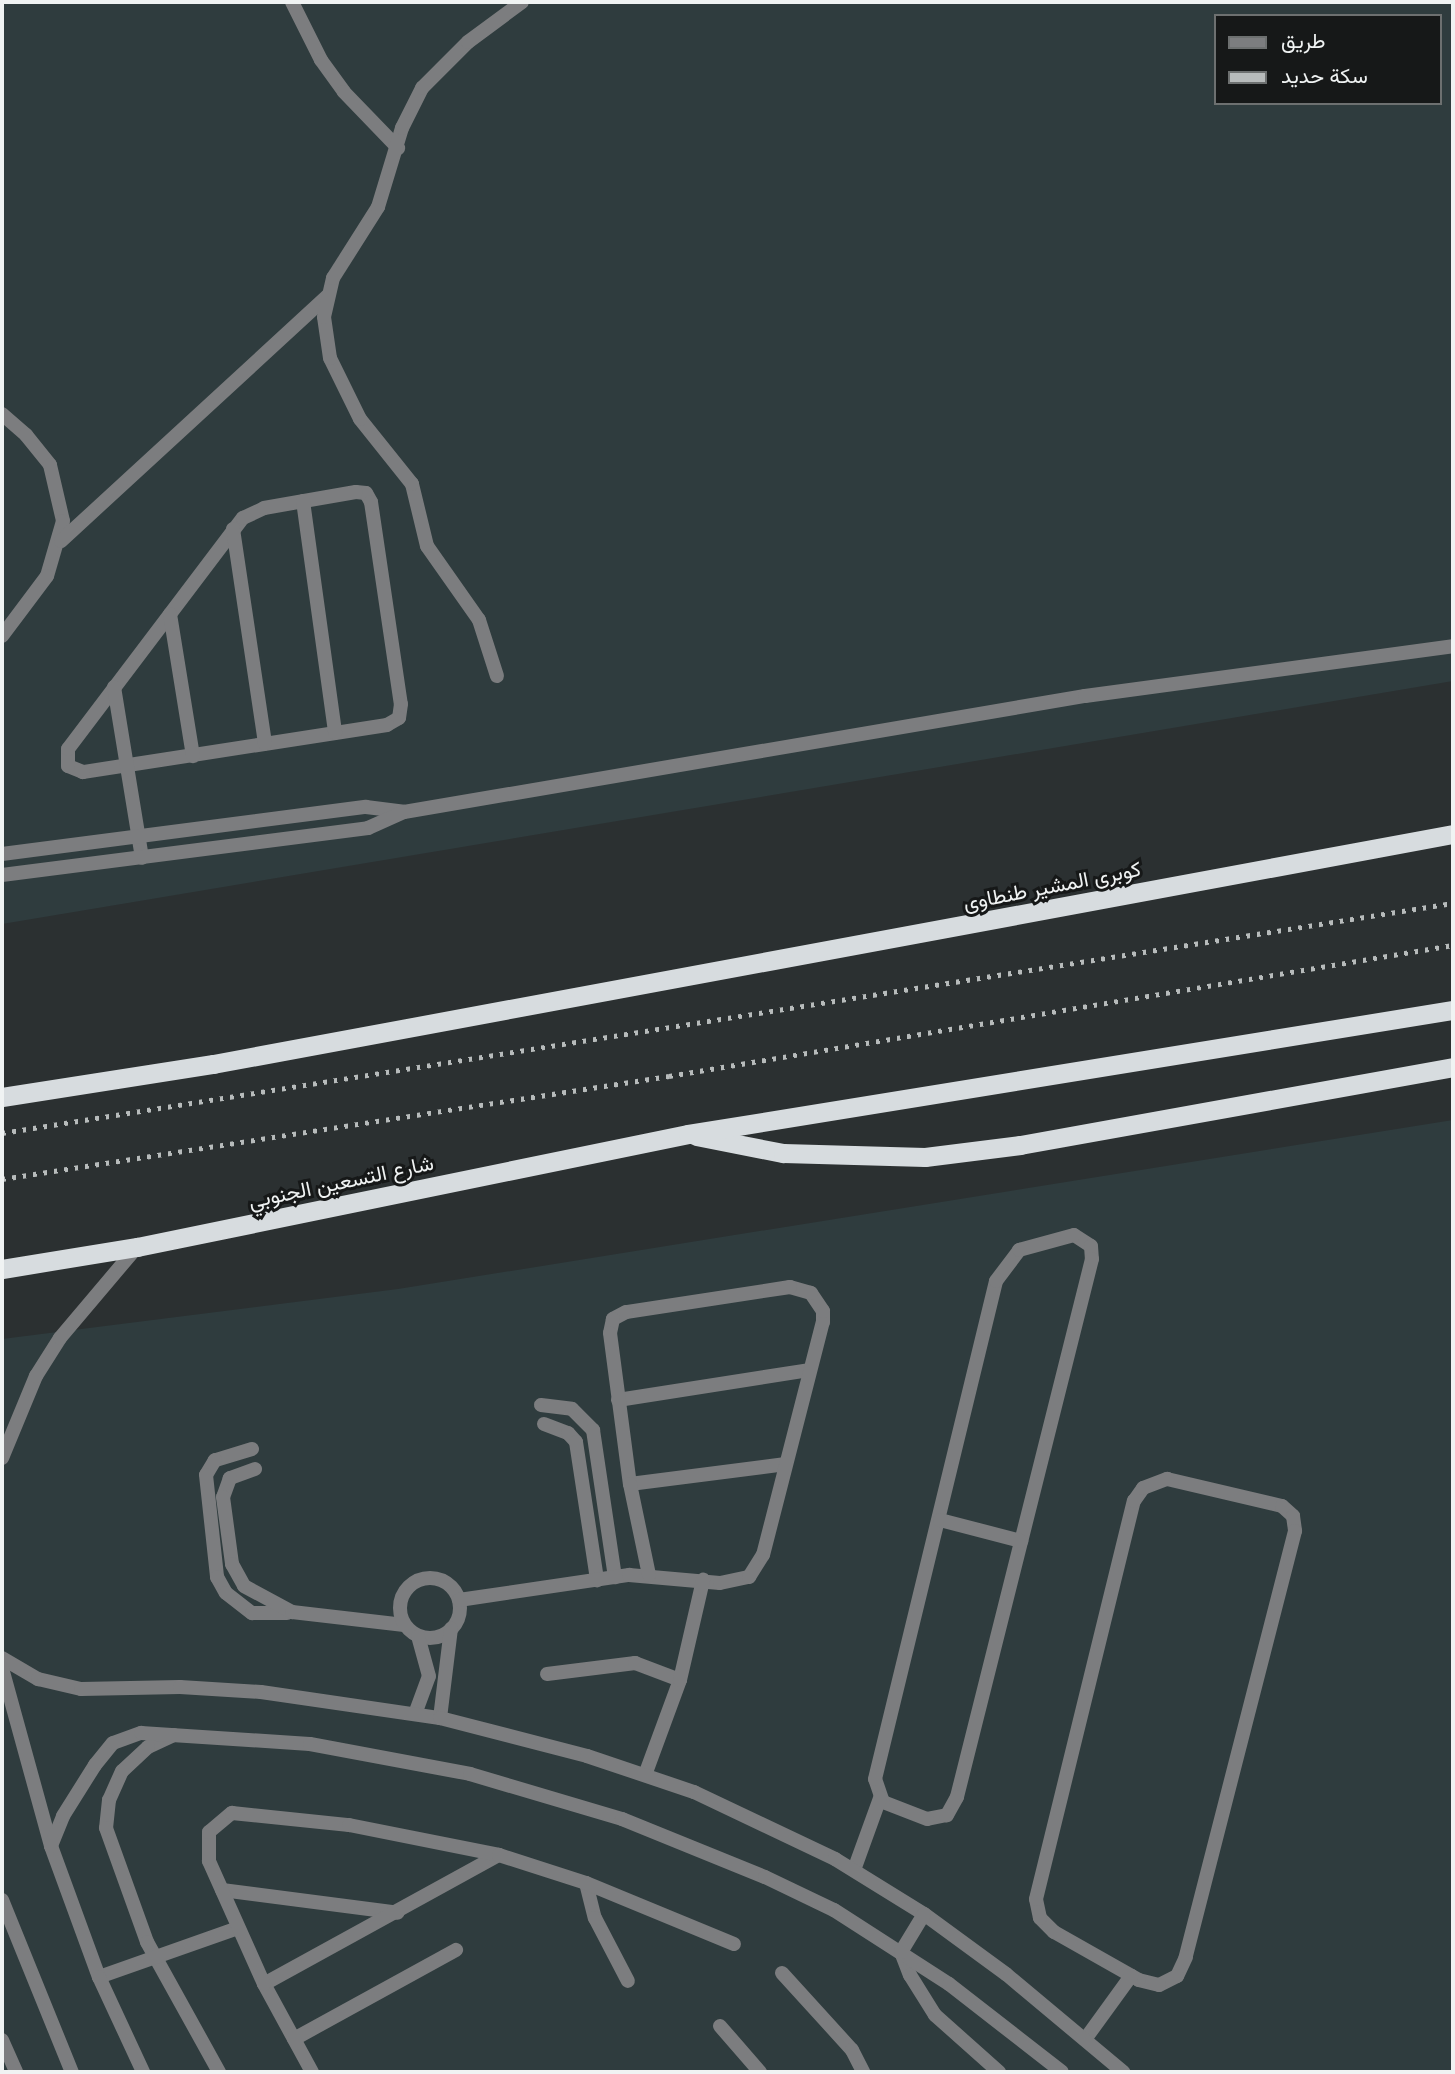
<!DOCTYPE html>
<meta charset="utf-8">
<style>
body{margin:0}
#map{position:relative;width:1455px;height:2074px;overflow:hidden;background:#2b3031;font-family:"DM Sans",Vazirmatn,sans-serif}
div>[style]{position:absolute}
.built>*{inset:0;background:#2f3c3e}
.service>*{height:14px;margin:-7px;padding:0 7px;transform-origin:7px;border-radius:7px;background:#7c7d7f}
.service>.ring{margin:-7px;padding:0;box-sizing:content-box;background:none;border:14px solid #7c7d7f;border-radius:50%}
.minor>*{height:14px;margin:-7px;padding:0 7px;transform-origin:7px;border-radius:7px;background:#7c7d7f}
.tertiary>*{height:14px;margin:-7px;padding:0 7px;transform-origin:7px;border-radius:7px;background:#7c7d7f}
.trunk>*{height:19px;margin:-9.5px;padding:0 9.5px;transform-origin:9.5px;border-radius:9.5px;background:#d7dcdf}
.rail>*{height:5px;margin-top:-2.5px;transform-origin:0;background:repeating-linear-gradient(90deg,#b7bbbb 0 3.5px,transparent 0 10.5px)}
span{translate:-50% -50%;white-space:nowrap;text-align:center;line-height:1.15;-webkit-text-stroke:6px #161818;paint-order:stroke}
.street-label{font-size:21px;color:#f0f3f3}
.frame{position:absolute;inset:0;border:4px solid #f0f3f3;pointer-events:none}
.legend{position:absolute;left:1214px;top:14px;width:228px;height:91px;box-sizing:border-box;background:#161818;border:2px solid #6d7070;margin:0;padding:9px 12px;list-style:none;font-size:21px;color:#f0f3f3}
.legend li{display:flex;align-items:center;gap:14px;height:35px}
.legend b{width:35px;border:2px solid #6d7070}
</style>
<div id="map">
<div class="built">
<i style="clip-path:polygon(evenodd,2px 2px,1453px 2px,1453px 681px,2px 924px,2px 2px,1215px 16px,1439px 16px,1439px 103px,1215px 103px,1215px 16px)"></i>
<i style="clip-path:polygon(1453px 1120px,1453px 2072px,2px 2072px,2px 1339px,398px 1289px)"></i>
</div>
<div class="service">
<i style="left:2px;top:414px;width:32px;rotate:41deg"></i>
<i style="left:26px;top:435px;width:38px;rotate:51deg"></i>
<i style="left:50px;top:465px;width:57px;rotate:76.9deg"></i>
<i style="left:63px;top:521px;width:57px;rotate:106.2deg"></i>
<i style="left:47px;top:576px;width:75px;rotate:126.9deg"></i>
<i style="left:356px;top:492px;width:10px;rotate:6deg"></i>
<i style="left:366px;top:493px;width:10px;rotate:61deg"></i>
<i style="left:371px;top:502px;width:204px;rotate:81.6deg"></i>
<i style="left:401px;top:704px;width:14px;rotate:98deg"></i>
<i style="left:399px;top:718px;width:14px;rotate:150deg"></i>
<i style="left:387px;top:725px;width:308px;rotate:171.2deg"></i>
<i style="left:83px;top:772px;width:16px;rotate:-158deg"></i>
<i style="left:68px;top:766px;width:17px;rotate:-90deg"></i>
<i style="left:68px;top:749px;width:290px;rotate:-52.9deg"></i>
<i style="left:243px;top:518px;width:23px;rotate:-25deg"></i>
<i style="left:264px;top:508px;width:93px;rotate:-9.9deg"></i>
<i style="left:303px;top:501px;width:234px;rotate:82.1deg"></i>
<i style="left:233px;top:529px;width:217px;rotate:81.5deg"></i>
<i style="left:61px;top:541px;width:362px;rotate:-42.6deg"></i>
<i style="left:170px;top:614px;width:144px;rotate:80.8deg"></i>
<i style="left:114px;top:687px;width:173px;rotate:80.7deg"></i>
<i style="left:2px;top:854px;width:367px;rotate:-7.4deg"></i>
<i style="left:366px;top:807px;width:38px;rotate:7deg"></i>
<i style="left:404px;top:812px;width:691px;rotate:-9.67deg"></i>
<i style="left:1085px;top:696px;width:371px;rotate:-7.7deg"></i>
<i style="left:2px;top:875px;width:369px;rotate:-7.3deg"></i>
<i style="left:368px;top:828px;width:39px;rotate:-24deg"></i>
<i style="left:1074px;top:1235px;width:20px;rotate:33deg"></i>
<i style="left:1091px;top:1246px;width:13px;rotate:86deg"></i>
<i style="left:1092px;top:1259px;width:555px;rotate:104.09deg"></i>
<i style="left:957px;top:1797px;width:21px;rotate:119deg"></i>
<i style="left:947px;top:1815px;width:20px;rotate:169deg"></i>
<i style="left:927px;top:1819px;width:47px;rotate:-158.9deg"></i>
<i style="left:883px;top:1802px;width:24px;rotate:-109deg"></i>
<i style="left:875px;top:1779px;width:512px;rotate:-76.34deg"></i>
<i style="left:996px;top:1281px;width:39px;rotate:-53deg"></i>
<i style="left:1019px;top:1250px;width:57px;rotate:-15.3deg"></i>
<i style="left:618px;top:1400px;width:193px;rotate:-8.9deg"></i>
<i style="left:541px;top:1405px;width:31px;rotate:7deg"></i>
<i style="left:572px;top:1409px;width:30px;rotate:45deg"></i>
<i style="left:593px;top:1430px;width:149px;rotate:81.5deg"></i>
<i style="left:544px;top:1424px;width:26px;rotate:21deg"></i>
<i style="left:568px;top:1433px;width:12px;rotate:48deg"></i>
<i style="left:576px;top:1442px;width:140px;rotate:81.3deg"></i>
<i style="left:252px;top:1449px;width:39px;rotate:163deg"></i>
<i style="left:215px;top:1460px;width:17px;rotate:121deg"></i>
<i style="left:206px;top:1475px;width:103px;rotate:83.8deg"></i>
<i style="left:217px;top:1577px;width:18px;rotate:61deg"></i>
<i style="left:226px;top:1593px;width:33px;rotate:38deg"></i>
<i style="left:252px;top:1613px;width:35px"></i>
<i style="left:255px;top:1469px;width:27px;rotate:160deg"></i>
<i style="left:230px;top:1478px;width:20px;rotate:110deg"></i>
<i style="left:223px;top:1497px;width:68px;rotate:82.3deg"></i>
<i style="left:232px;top:1564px;width:25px;rotate:61deg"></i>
<i style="left:244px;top:1586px;width:55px;rotate:28.4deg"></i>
<i style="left:292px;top:1612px;width:113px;rotate:6.6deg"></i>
<i style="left:1167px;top:1479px;width:118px;rotate:13.2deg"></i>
<i style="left:1282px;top:1506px;width:15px;rotate:42deg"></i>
<i style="left:1293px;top:1516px;width:15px;rotate:82deg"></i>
<i style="left:1295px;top:1531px;width:440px;rotate:104.4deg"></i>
<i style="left:1186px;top:1957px;width:21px;rotate:115deg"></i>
<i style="left:1177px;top:1976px;width:20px;rotate:153deg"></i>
<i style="left:1159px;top:1985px;width:21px;rotate:-166deg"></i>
<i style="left:1139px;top:1980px;width:98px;rotate:-150.5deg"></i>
<i style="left:1054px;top:1932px;width:20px;rotate:-135deg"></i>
<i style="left:1040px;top:1918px;width:19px;rotate:-102deg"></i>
<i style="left:1036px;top:1899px;width:410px;rotate:-76.2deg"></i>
<i style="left:1134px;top:1501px;width:16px;rotate:-55deg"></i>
<i style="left:1143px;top:1488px;width:26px;rotate:-21deg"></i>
<i style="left:630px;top:1484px;width:157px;rotate:-7.3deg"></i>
<i style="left:940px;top:1520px;width:84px;rotate:14.5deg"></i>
<i class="ring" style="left:400px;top:1578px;width:46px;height:46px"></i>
<i style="left:459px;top:1600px;width:172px;rotate:-8.4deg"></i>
<i style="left:629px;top:1575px;width:91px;rotate:5deg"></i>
<i style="left:720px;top:1583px;width:30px;rotate:-12deg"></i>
<i style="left:749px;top:1577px;width:26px;rotate:-58deg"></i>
<i style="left:763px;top:1555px;width:241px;rotate:-75.6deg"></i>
<i style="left:823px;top:1322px;width:11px;rotate:-90deg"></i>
<i style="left:823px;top:1311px;width:22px;rotate:-124deg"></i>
<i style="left:811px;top:1293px;width:22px;rotate:-164deg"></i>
<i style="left:790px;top:1287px;width:166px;rotate:171.3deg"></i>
<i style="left:626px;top:1312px;width:15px;rotate:152deg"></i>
<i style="left:613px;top:1319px;width:14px;rotate:102deg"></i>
<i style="left:610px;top:1333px;width:152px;rotate:82.5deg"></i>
<i style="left:630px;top:1484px;width:93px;rotate:78.2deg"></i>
<i style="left:547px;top:1674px;width:89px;rotate:-7.1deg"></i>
<i style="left:635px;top:1663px;width:48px;rotate:20.7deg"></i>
<i style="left:415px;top:1714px;width:40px;rotate:-69.8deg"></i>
<i style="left:429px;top:1676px;width:41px;rotate:-105.4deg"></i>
<i style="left:440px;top:1718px;width:90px;rotate:-83deg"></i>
<i style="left:174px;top:1735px;width:29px;rotate:155deg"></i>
<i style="left:148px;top:1747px;width:35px;rotate:137deg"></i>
<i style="left:122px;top:1771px;width:32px;rotate:114deg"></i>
<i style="left:109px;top:1800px;width:28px;rotate:96deg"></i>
<i style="left:106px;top:1828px;width:121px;rotate:70.2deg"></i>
<i style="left:147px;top:1942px;width:149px;rotate:61deg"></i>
<i style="left:645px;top:1775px;width:101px;rotate:-69.8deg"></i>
<i style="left:680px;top:1680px;width:103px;rotate:-77deg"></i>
<i style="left:854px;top:1870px;width:77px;rotate:-70.1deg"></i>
<i style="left:586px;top:1883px;width:36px;rotate:76deg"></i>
<i style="left:595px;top:1918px;width:71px;rotate:62.4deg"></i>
<i style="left:222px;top:1890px;width:177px;rotate:7.4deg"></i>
<i style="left:901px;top:1952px;width:25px;rotate:69deg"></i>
<i style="left:910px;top:1975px;width:47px;rotate:58deg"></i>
<i style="left:935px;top:2015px;width:86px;rotate:41.7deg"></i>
<i style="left:782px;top:1973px;width:104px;rotate:47.7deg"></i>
<i style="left:852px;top:2050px;width:25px;rotate:63deg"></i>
<i style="left:99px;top:1977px;width:147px;rotate:-19.4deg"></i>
<i style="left:264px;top:1984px;width:268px;rotate:-28.8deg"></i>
<i style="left:720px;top:2026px;width:61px;rotate:49deg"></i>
<i style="left:1086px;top:2038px;width:77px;rotate:-54deg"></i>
<i style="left:294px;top:2039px;width:185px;rotate:-28.8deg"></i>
<i style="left:2px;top:2040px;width:35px;rotate:66deg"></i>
<i style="left:312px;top:2072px;width:100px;rotate:-118.6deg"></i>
<i style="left:264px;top:1984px;width:135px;rotate:-114.1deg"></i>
<i style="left:209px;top:1861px;width:29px;rotate:-90deg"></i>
<i style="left:209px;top:1832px;width:30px;rotate:-40deg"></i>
<i style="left:232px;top:1813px;width:118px;rotate:5.9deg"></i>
<i style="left:349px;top:1825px;width:153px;rotate:11.3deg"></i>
<i style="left:499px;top:1855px;width:91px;rotate:17.8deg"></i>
<i style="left:586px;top:1883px;width:160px;rotate:22.4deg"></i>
</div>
<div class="minor">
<i style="left:292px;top:2px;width:65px;rotate:63.4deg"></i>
<i style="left:321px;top:60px;width:39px;rotate:54deg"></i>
<i style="left:344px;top:92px;width:78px;rotate:46deg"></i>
<i style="left:497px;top:676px;width:59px;rotate:-107.8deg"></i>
<i style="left:479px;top:620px;width:90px;rotate:-125.1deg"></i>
<i style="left:427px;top:546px;width:64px;rotate:-103.6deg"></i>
<i style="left:412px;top:484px;width:83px;rotate:-128.7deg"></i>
<i style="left:360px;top:419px;width:68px;rotate:-116.2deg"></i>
<i style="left:330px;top:358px;width:41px;rotate:-98.3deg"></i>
<i style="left:324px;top:317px;width:40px;rotate:-77deg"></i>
<i style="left:333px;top:278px;width:84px;rotate:-57.6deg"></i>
<i style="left:378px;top:207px;width:83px;rotate:-73.1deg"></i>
<i style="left:402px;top:128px;width:45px;rotate:-63.4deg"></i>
<i style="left:422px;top:88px;width:65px;rotate:-45deg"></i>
<i style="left:468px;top:42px;width:67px;rotate:-36.5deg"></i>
</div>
<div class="tertiary">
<i style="left:2px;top:1458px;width:89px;rotate:-67.5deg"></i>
<i style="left:36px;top:1376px;width:45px;rotate:-57.7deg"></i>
<i style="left:60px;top:1338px;width:119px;rotate:-49.8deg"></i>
<i style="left:2px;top:1658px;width:42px;rotate:30.3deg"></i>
<i style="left:38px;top:1679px;width:44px;rotate:13.1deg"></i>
<i style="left:81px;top:1689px;width:99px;rotate:-1.2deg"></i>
<i style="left:180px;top:1687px;width:81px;rotate:3.5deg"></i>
<i style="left:261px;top:1692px;width:181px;rotate:8.3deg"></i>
<i style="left:440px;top:1718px;width:152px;rotate:14.5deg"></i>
<i style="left:587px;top:1756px;width:113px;rotate:18.6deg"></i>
<i style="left:694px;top:1792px;width:156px;rotate:25.4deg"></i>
<i style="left:835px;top:1859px;width:105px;rotate:31.7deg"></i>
<i style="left:924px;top:1914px;width:102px;rotate:36.2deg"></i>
<i style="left:1006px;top:1974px;width:153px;rotate:39.9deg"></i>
<i style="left:2px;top:1668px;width:185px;rotate:74.6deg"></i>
<i style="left:51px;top:1846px;width:140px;rotate:69.9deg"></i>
<i style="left:99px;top:1977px;width:105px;rotate:65.1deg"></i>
<i style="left:51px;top:1846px;width:32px;rotate:-68deg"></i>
<i style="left:63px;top:1816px;width:60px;rotate:-57.9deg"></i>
<i style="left:95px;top:1765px;width:28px;rotate:-51deg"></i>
<i style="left:113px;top:1743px;width:30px;rotate:-20deg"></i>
<i style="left:141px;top:1733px;width:169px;rotate:3.7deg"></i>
<i style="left:310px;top:1744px;width:163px;rotate:10.6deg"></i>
<i style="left:470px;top:1774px;width:159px;rotate:16.5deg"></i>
<i style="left:622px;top:1819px;width:154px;rotate:22.1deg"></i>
<i style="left:765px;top:1877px;width:76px;rotate:25.6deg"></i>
<i style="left:834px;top:1910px;width:137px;rotate:32.8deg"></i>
<i style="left:949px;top:1984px;width:143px;rotate:37.9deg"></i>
<i style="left:2px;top:1900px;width:186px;rotate:67.9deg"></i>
<i style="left:901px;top:1952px;width:44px;rotate:-58.8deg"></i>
</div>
<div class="trunk">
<i style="left:2px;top:1097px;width:214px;rotate:-8.9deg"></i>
<i style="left:213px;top:1064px;width:1261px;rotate:-10.51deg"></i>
<i style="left:696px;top:1136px;width:89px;rotate:11.1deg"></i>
<i style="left:783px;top:1153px;width:142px;rotate:1.6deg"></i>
<i style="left:925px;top:1157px;width:96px;rotate:-7.2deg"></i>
<i style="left:1020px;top:1145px;width:440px;rotate:-10.2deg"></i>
<i style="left:2px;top:1269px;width:137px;rotate:-9.3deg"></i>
<i style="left:137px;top:1247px;width:562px;rotate:-11.59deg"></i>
<i style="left:688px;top:1134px;width:775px;rotate:-9.21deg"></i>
</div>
<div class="rail">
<i style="left:2px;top:1133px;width:1469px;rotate:-9.01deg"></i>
<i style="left:2px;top:1179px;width:675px;rotate:-8.78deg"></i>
<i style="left:669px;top:1076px;width:795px;rotate:-9.49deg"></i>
</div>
<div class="street-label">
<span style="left:1052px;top:886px;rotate:-11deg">كوبرى المشير طنطاوى</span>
<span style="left:341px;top:1182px;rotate:-12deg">شارع التسعين الجنوبي</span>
</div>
<div class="frame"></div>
<ul class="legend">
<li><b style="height:9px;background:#7c7d7f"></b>طريق</li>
<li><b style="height:9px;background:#b7bbbb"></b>سكة حديد</li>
</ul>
</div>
